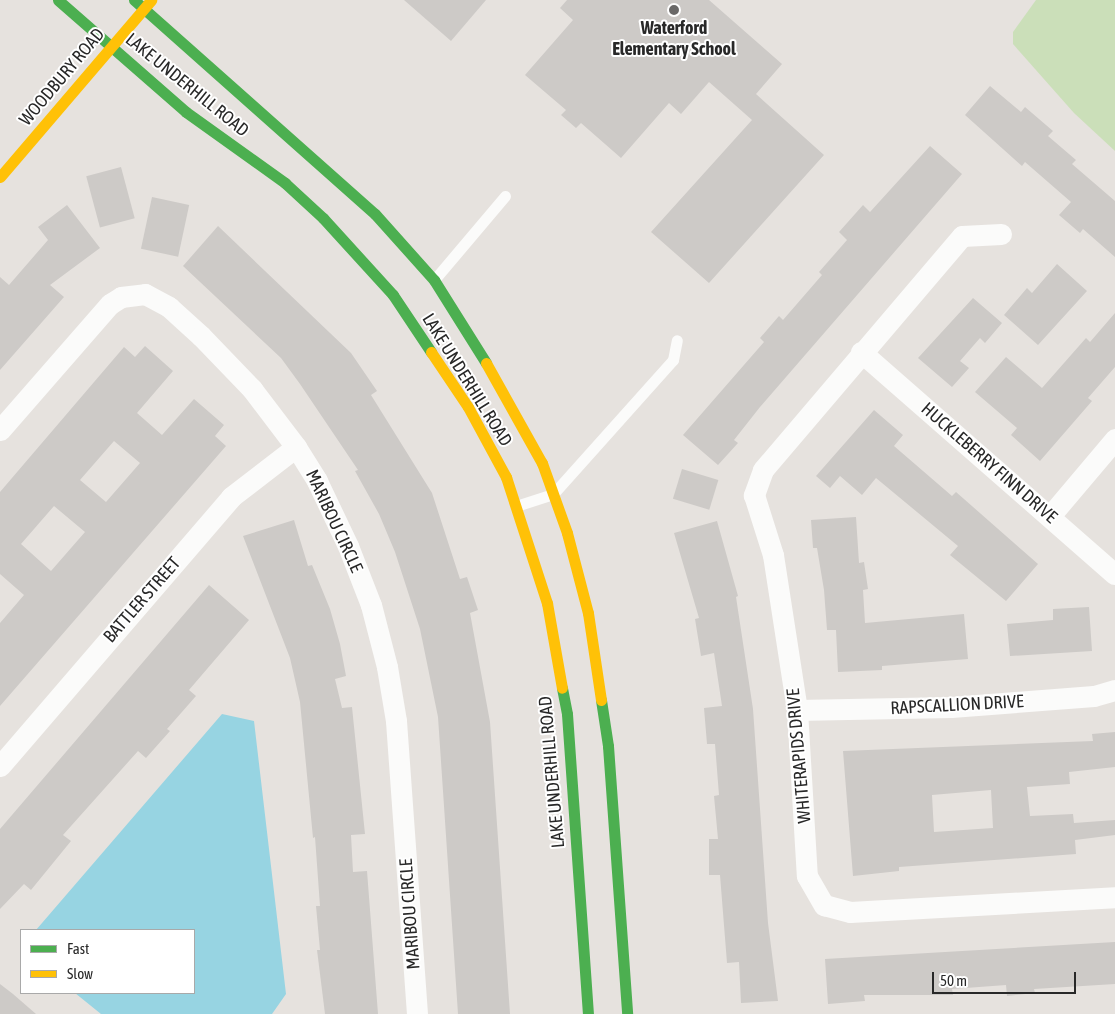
<!DOCTYPE html>
<style>
body{margin:0}
#map{position:relative;width:1115px;height:1014px;overflow:hidden;background:#e6e2de;font-family:"Asap Condensed",sans-serif}
div>[style]{position:absolute}
.green>*{inset:0;background:#cbdfb9}
.water>*{inset:0;background:#97d4e2}
.building>*{inset:0;background:#cdcac7;transform-origin:0 0}
.lane>*{height:11px;margin:-5.5px;padding:0 5.5px;transform-origin:5.5px;border-radius:5.5px;background:#fbfbfa}
.street>*{height:21px;margin:-10.5px;padding:0 10.5px;transform-origin:10.5px;border-radius:10.5px;background:#fbfbfa}
.fast>*{height:11px;margin:-5.5px;padding:0 5.5px;transform-origin:5.5px;border-radius:5.5px;background:#4caf50}
.slow>*{height:11px;margin:-5.5px;padding:0 5.5px;transform-origin:5.5px;border-radius:5.5px;background:#ffc107}
.dots>*{width:14px;height:14px;translate:-50% -50%;box-sizing:border-box;border:2px solid #fff;border-radius:50%}
span{translate:-50% -50%;white-space:nowrap;text-align:center;line-height:1.15;-webkit-text-stroke:4px #fff;paint-order:stroke}
.poi-label{font-size:18px;color:#282828;font-weight:700}
.street-label{font-size:18px;color:#282828}
.legend{position:absolute;left:20px;top:929px;width:175px;height:65px;box-sizing:border-box;background:#fff;border:1px solid #a9a9a9;margin:0;padding:6px 9px;list-style:none;font-size:15px;color:#282828}
.legend li{display:flex;align-items:center;gap:10px;height:25px}
.legend b{width:25px;border:1px solid #a9a9a9}
.scale{position:absolute;left:932px;top:972px;width:144px;height:22px;box-sizing:border-box;border:2px solid #282828;border-top:0;padding-left:6px;font-size:15px;line-height:18px;white-space:nowrap;color:#282828;-webkit-text-stroke:4px #fff;paint-order:stroke}
</style>
<div id="map">
<div class="green">
<i style="clip-path:polygon(1036px 0,1115px 0,1115px 151px,1074px 113px,1013px 44px,1013px 32px)"></i>
</div>
<div class="water">
<i style="clip-path:polygon(222px 714px,254px 721px,286px 994px,272px 1014px,101px 1014px,75px 993px,194px 993px,194px 930px,36px 930px)"></i>
</div>
<div class="building">
<i style="clip-path:polygon(404px 0,486px 0,451px 41px)"></i>
<i style="clip-path:polygon(567px 0,709px 0,782px 64px,756px 94px,824px 155px,709px 283px,651px 232px,752px 120px,709px 82px,681px 114px,669px 103px,621px 158px,581px 123px,576px 128px,561px 115px,566px 110px,525px 75px,573px 20px,560px 8px)"></i>
<i style="clip-path:polygon(990px 86px,1021px 112px,1025px 107px,1053px 131px,1048px 136px,1076px 160px,1072px 164px,1115px 201px,1115px 257px,1083px 229px,1080px 233px,1059px 215px,1071px 202px,1025px 162px,1022px 166px,965px 115px)"></i>
<i style="clip-path:polygon(930px 146px,962px 174px,760px 407px,734px 440px,738px 443px,718px 465px,683px 435px,764px 342px,760px 338px,779px 316px,783px 320px,822px 275px,819px 272px,847px 240px,839px 232px,863px 205px,870px 212px)"></i>
<i style="left:121px;top:167px;width:53px;height:36px;rotate:75deg"></i>
<i style="left:152px;top:197px;width:38px;height:53px;rotate:12deg"></i>
<i style="clip-path:polygon(67px 205px,100px 248px,50px 285px,64px 297px,0 370px,0 277px,9px 285px,48px 240px,38px 227px)"></i>
<i style="clip-path:polygon(218px 226px,351px 353px,377px 391px,371px 395px,432px 493px,460px 579px,467px 577px,478px 610px,470px 613px,490px 722px,510px 1014px,458px 1014px,438px 717px,420px 629px,395px 552px,379px 514px,355px 471px,358px 470px,300px 384px,281px 358px,183px 266px)"></i>
<i style="clip-path:polygon(1057px 264px,1087px 291px,1038px 345px,1004px 315px,1027px 288px,1032px 293px)"></i>
<i style="clip-path:polygon(973px 298px,1002px 323px,985px 343px,980px 338px,960px 361px,969px 368px,952px 387px,918px 358px)"></i>
<i style="clip-path:polygon(1115px 313px,1115px 367px,1088px 398px,1092px 401px,1040px 461px,1011px 435px,1017px 428px,975px 392px,1006px 357px,1042px 388px,1086px 338px,1090px 342px)"></i>
<i style="clip-path:polygon(evenodd,145px 346px,173px 371px,137px 413px,162px 435px,194px 399px,224px 425px,215px 436px,226px 446px,0 706px,0 623px,24px 595px,0 574px,0 492px,124px 347px,135px 357px,145px 346px,114px 441px,140px 463px,106px 502px,80px 480px,114px 441px,145px 346px,54px 506px,85px 532px,51px 571px,21px 544px,54px 506px)"></i>
<i style="clip-path:polygon(874px 410px,903px 435px,894px 446px,952px 496px,956px 492px,1038px 564px,1006px 601px,950px 555px,958px 546px,876px 478px,862px 495px,840px 476px,830px 488px,816px 476px)"></i>
<i style="left:682px;top:469px;width:38px;height:31px;rotate:17deg"></i>
<i style="clip-path:polygon(856px 517px,859px 563px,864px 562px,868px 589px,863px 590px,865px 623px,964px 614px,968px 659px,882px 666px,882px 670px,838px 672px,836px 630px,827px 630px,824px 590px,817px 548px,813px 548px,811px 520px)"></i>
<i style="clip-path:polygon(294px 520px,308px 566px,312px 565px,330px 609px,340px 644px,346px 676px,335px 679px,342px 708px,352px 707px,365px 834px,351px 835px,353px 872px,367px 871px,378px 1014px,325px 1014px,317px 950px,320px 950px,316px 906px,320px 906px,315px 837px,313px 838px,300px 702px,290px 658px,243px 536px)"></i>
<i style="clip-path:polygon(717px 521px,738px 596px,736px 597px,753px 709px,768px 923px,778px 1001px,741px 1003px,739px 962px,727px 963px,720px 875px,709px 875px,709px 839px,718px 839px,714px 796px,719px 795px,715px 744px,707px 744px,704px 708px,722px 706px,714px 653px,701px 656px,695px 619px,699px 618px,674px 533px)"></i>
<i style="clip-path:polygon(209px 585px,249px 620px,189px 690px,196px 696px,167px 729px,170px 731px,146px 758px,138px 751px,63px 835px,71px 841px,31px 890px,24px 884px,0 909px,0 829px)"></i>
<i style="clip-path:polygon(1089px 607px,1092px 651px,1010px 656px,1007px 624px,1053px 620px,1053px 609px)"></i>
<i style="clip-path:polygon(evenodd,1115px 732px,1115px 767px,1069px 772px,1070px 784px,1027px 787px,1030px 816px,1073px 814px,1074px 823px,1115px 820px,1115px 835px,1075px 840px,1076px 854px,899px 867px,899px 871px,853px 876px,843px 751px,1093px 741px,1092px 734px,1115px 732px,991px 790px,993px 828px,934px 832px,932px 795px,991px 790px)"></i>
<i style="clip-path:polygon(1115px 942px,1115px 984px,1034px 989px,1035px 993px,1007px 996px,1006px 985px,952px 989px,953px 995px,864px 995px,865px 1001px,828px 1004px,825px 959px)"></i>
<i style="clip-path:polygon(0 984px,13px 994px,36px 1014px,0 1014px)"></i>
</div>
<div class="lane">
<i style="left:434px;top:280px;width:110px;rotate:-49.8deg"></i>
<i style="left:516px;top:506px;width:39px;rotate:-18deg"></i>
<i style="left:553px;top:494px;width:180px;rotate:-48.2deg"></i>
<i style="left:673px;top:360px;width:20px;rotate:-79deg"></i>
</div>
<div class="street">
<i style="left:1001px;top:234px;width:39px;rotate:177deg"></i>
<i style="left:962px;top:236px;width:307px;rotate:130.4deg"></i>
<i style="left:763px;top:470px;width:27px;rotate:110deg"></i>
<i style="left:754px;top:495px;width:63px;rotate:72.4deg"></i>
<i style="left:773px;top:555px;width:157px;rotate:81.2deg"></i>
<i style="left:797px;top:710px;width:166px;rotate:86.6deg"></i>
<i style="left:807px;top:876px;width:34px;rotate:60deg"></i>
<i style="left:824px;top:905px;width:27px;rotate:15deg"></i>
<i style="left:850px;top:912px;width:265px;rotate:-3.2deg"></i>
<i style="left:861px;top:352px;width:337px;rotate:41.2deg"></i>
<i style="left:0;top:430px;width:167px;rotate:-48.9deg"></i>
<i style="left:110px;top:304px;width:13px;rotate:-32deg"></i>
<i style="left:121px;top:297px;width:24px;rotate:-7deg"></i>
<i style="left:145px;top:294px;width:27px;rotate:28deg"></i>
<i style="left:169px;top:307px;width:43px;rotate:42.2deg"></i>
<i style="left:201px;top:336px;width:74px;rotate:46.1deg"></i>
<i style="left:252px;top:389px;width:73px;rotate:52.8deg"></i>
<i style="left:296px;top:447px;width:40px;rotate:58deg"></i>
<i style="left:317px;top:481px;width:72px;rotate:64.5deg"></i>
<i style="left:348px;top:546px;width:63px;rotate:68.7deg"></i>
<i style="left:371px;top:605px;width:64px;rotate:75.5deg"></i>
<i style="left:387px;top:667px;width:55px;rotate:80.5deg"></i>
<i style="left:396px;top:721px;width:294px;rotate:85.9deg"></i>
<i style="left:1050px;top:516px;width:101px;rotate:-49.8deg"></i>
<i style="left:797px;top:710px;width:154px;rotate:-1.1deg"></i>
<i style="left:951px;top:707px;width:143px;rotate:-4.4deg"></i>
<i style="left:1094px;top:696px;width:22px;rotate:-16deg"></i>
<i style="left:0;top:766px;width:355px;rotate:-49.3deg"></i>
<i style="left:231px;top:497px;width:82px;rotate:-37.6deg"></i>
</div>
<div class="fast">
<i style="left:58px;top:0;width:170px;rotate:41.2deg"></i>
<i style="left:186px;top:112px;width:122px;rotate:35.6deg"></i>
<i style="left:285px;top:183px;width:52px;rotate:42.6deg"></i>
<i style="left:323px;top:218px;width:104px;rotate:47.7deg"></i>
<i style="left:393px;top:295px;width:69px;rotate:56.3deg"></i>
<i style="left:134px;top:0;width:322px;rotate:41.6deg"></i>
<i style="left:375px;top:214px;width:89px;rotate:48.2deg"></i>
<i style="left:434px;top:280px;width:98px;rotate:57.9deg"></i>
<i style="left:562px;top:688px;width:26px;rotate:79deg"></i>
<i style="left:567px;top:714px;width:301px;rotate:86deg"></i>
<i style="left:601px;top:700px;width:47px;rotate:81.3deg"></i>
<i style="left:608px;top:746px;width:269px;rotate:85.9deg"></i>
</div>
<div class="slow">
<i style="left:0;top:177px;width:233px;rotate:-49.5deg"></i>
<i style="left:431px;top:352px;width:66px;rotate:56.1deg"></i>
<i style="left:468px;top:407px;width:80px;rotate:61.5deg"></i>
<i style="left:506px;top:477px;width:133px;rotate:72deg"></i>
<i style="left:547px;top:603px;width:86px;rotate:80deg"></i>
<i style="left:486px;top:363px;width:115px;rotate:60.8deg"></i>
<i style="left:542px;top:463px;width:74px;rotate:70.3deg"></i>
<i style="left:567px;top:533px;width:83px;rotate:75.3deg"></i>
<i style="left:588px;top:613px;width:88px;rotate:81.5deg"></i>
</div>
<div class="dots">
<i style="left:674px;top:10px;background:#6a6968"></i>
</div>
<div class="poi-label">
<span style="left:674px;top:39px">Waterford<br>Elementary School</span>
</div>
<div class="street-label">
<span style="left:62px;top:77px;rotate:-50deg">WOODBURY ROAD</span>
<span style="left:187px;top:85px;rotate:39deg">LAKE UNDERHILL ROAD</span>
<span style="left:467px;top:380px;rotate:58deg">LAKE UNDERHILL ROAD</span>
<span style="left:989px;top:463px;rotate:41deg">HUCKLEBERRY FINN DRIVE</span>
<span style="left:334px;top:521px;rotate:65deg">MARIBOU CIRCLE</span>
<span style="left:142px;top:600px;rotate:-49deg">BATTLER STREET</span>
<span style="left:957px;top:705px;rotate:-3deg">RAPSCALLION DRIVE</span>
<span style="left:799px;top:756px;rotate:-95deg">WHITERAPIDS DRIVE</span>
<span style="left:552px;top:772px;rotate:-95deg">LAKE UNDERHILL ROAD</span>
<span style="left:410px;top:914px;rotate:-94deg">MARIBOU CIRCLE</span>
</div>
<ul class="legend">
<li><b style="height:6px;background:#4caf50"></b>Fast</li>
<li><b style="height:6px;background:#ffc107"></b>Slow</li>
</ul>
<div class="scale">50 m</div>
</div>
